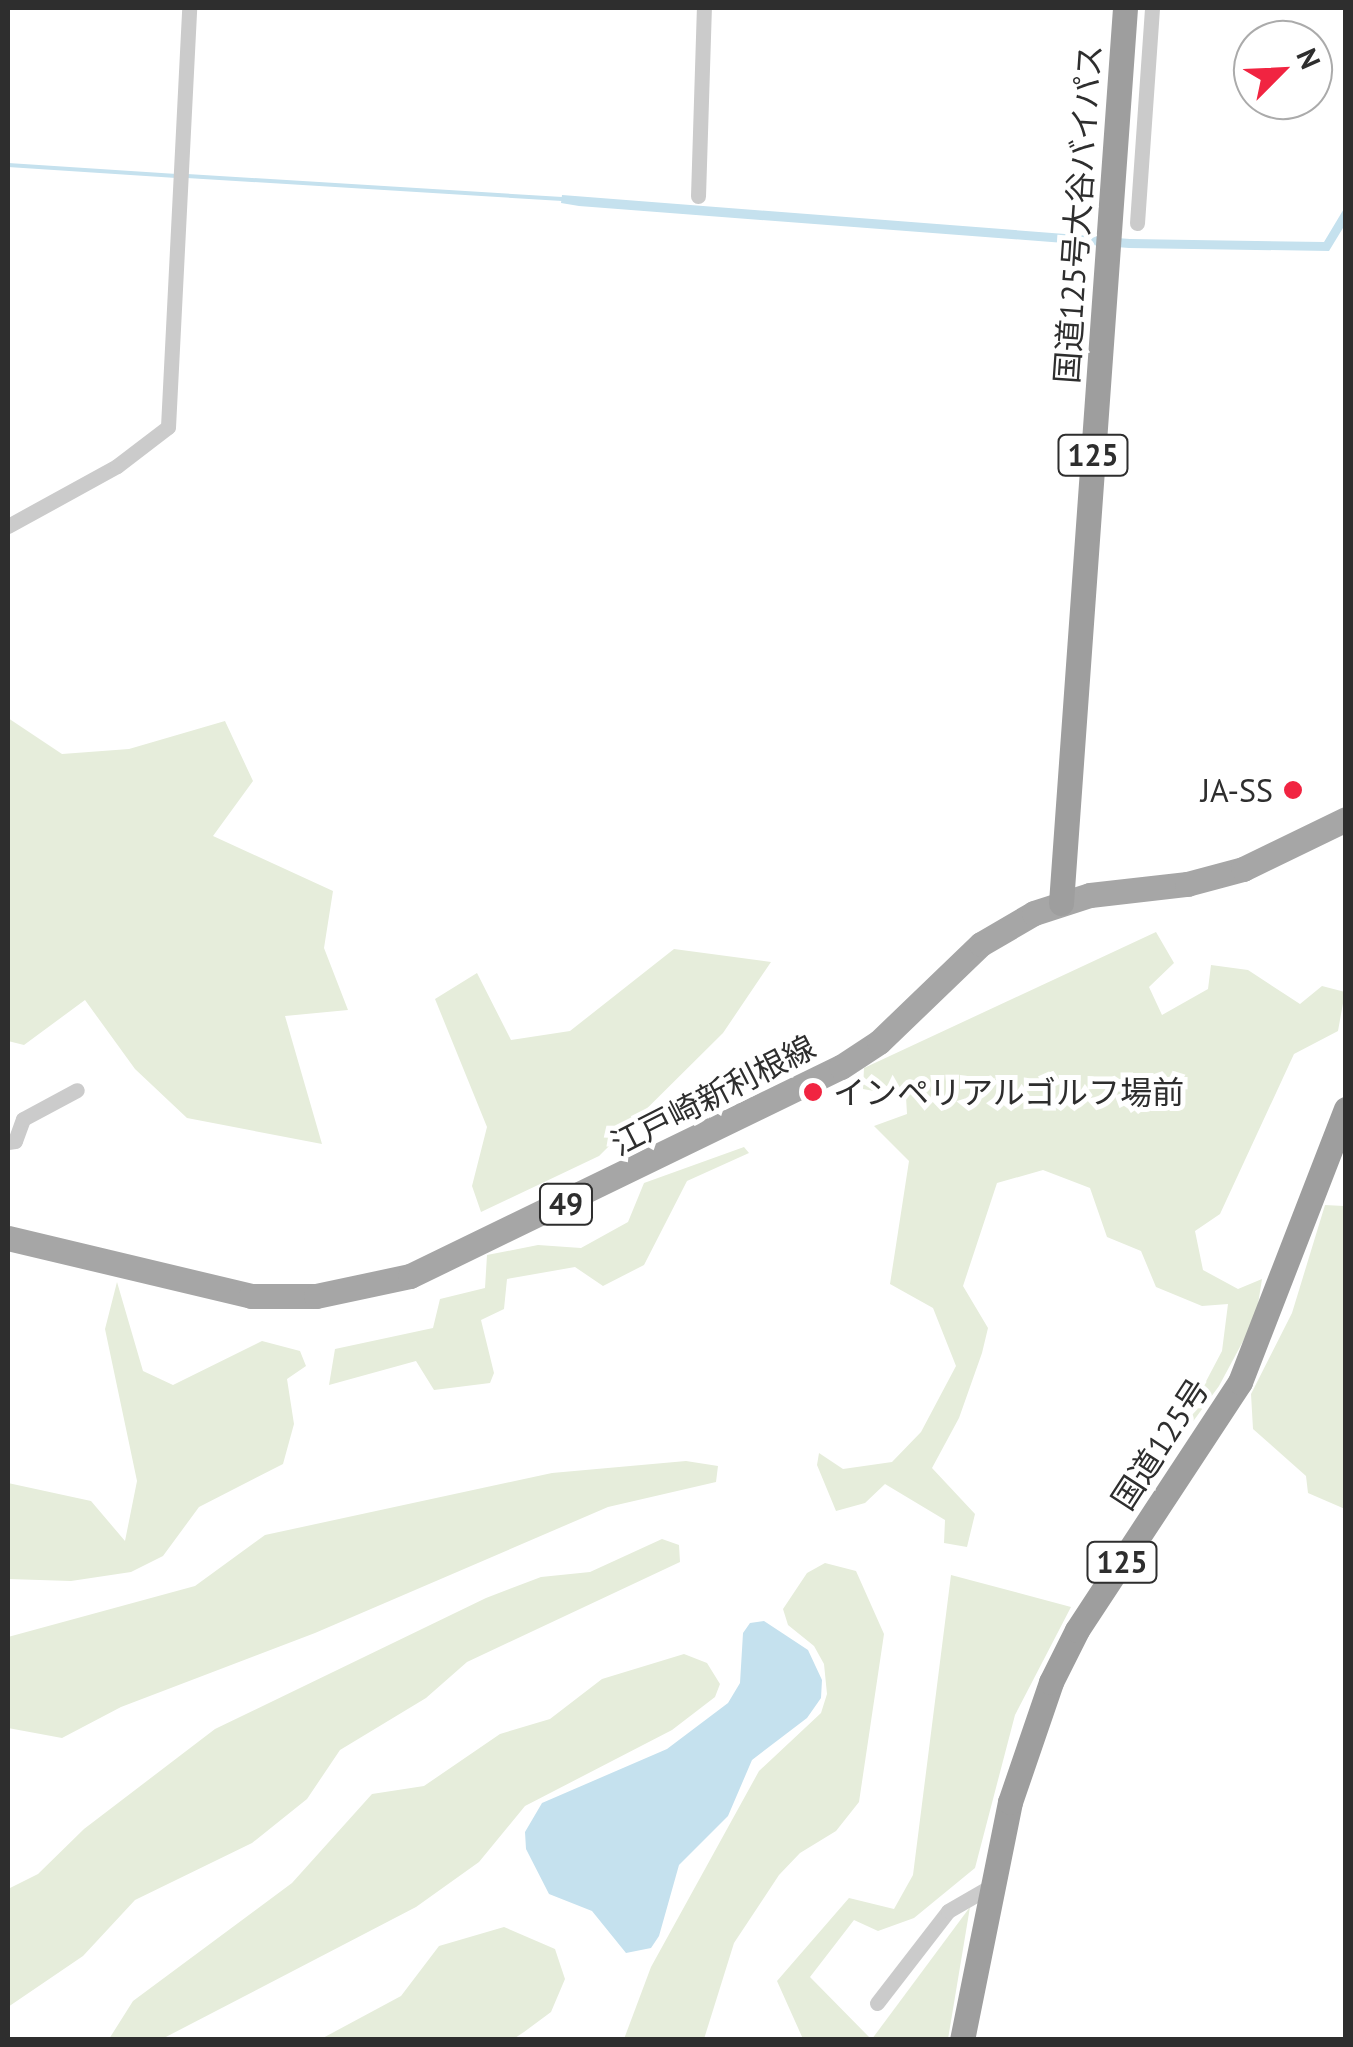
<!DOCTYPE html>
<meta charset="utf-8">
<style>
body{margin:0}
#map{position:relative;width:1353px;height:2047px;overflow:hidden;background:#fff;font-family:"PT Sans","Noto Sans JP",sans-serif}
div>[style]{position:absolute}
.green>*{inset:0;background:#e6eddb}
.water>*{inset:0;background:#c5e1ee}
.stream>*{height:4px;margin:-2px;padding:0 2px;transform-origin:2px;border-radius:2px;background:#c5e1ee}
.minor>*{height:15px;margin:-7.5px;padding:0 7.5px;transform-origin:7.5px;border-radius:7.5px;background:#cbcbcb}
.primary>*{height:25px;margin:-12.5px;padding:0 12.5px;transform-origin:12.5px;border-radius:12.5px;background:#a6a6a6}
.trunk>*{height:25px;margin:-12.5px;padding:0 12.5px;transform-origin:12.5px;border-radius:12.5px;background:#9e9e9e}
.dots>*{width:28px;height:28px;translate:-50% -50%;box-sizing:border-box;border:5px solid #fff;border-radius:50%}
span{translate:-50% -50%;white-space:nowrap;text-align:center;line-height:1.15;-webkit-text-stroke:10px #fff;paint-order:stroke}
.shield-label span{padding:2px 8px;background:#fff;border:2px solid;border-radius:8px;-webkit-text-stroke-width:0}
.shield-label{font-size:30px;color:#2e2e2e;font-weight:700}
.street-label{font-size:32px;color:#2e2e2e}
.poi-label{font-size:32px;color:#2e2e2e}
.right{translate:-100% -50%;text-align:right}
.left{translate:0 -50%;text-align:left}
.frame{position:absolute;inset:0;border:10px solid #2e2e2e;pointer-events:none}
.north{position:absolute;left:1233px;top:20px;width:100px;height:100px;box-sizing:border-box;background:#fff;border:2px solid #ababab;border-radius:50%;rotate:66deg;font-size:28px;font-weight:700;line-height:40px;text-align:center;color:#2e2e2e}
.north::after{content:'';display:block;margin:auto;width:35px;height:45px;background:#f12441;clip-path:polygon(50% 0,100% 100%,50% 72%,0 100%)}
</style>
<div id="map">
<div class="green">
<i style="clip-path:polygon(8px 718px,62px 754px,129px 749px,225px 721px,253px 781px,213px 836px,333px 891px,324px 948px,348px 1010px,285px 1016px,322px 1144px,187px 1118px,135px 1069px,85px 1000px,24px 1045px,8px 1041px)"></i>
<i style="clip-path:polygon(1156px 932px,1174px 963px,1149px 987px,1162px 1015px,1208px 989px,1211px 965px,1248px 970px,1300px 1004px,1322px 986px,1345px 992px,1338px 1031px,1294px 1054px,1220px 1214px,1195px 1231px,1203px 1270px,1238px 1289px,1262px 1279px,1256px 1317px,1219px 1386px,1164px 1461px,1222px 1351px,1228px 1304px,1202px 1306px,1156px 1287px,1141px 1251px,1107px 1237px,1090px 1188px,1043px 1170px,997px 1183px,963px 1286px,988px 1328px,982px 1353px,959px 1418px,932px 1468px,975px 1514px,967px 1547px,944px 1543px,945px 1520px,885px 1484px,865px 1503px,836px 1511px,817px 1465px,819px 1453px,843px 1469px,892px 1462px,921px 1432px,956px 1366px,933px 1308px,890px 1284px,909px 1161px,874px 1126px,907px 1114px,906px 1097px,863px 1089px,864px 1068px)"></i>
<i style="clip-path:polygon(674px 949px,771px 962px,723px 1033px,599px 1156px,481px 1212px,472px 1186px,487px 1127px,435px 999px,477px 973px,511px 1040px,570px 1031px)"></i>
<i style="clip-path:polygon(744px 1147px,749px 1153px,687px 1181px,644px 1265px,603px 1286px,575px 1267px,507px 1279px,504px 1309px,481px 1320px,494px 1373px,490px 1383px,434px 1390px,416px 1361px,329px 1385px,335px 1349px,433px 1328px,440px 1299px,485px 1288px,487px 1255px,538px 1245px,581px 1248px,628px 1222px,644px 1183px)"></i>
<i style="clip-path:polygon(1325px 1205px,1344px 1206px,1345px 1214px,1345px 1509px,1308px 1493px,1306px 1476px,1253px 1429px,1251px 1394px,1292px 1313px)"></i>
<i style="clip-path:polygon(117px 1282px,143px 1371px,173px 1385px,262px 1341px,300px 1351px,306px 1366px,287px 1379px,294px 1424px,283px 1464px,199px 1507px,163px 1556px,131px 1572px,71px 1581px,8px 1579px,8px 1483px,91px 1501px,125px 1541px,137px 1481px,105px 1329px)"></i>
<i style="clip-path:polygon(686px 1461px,718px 1466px,716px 1482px,608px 1507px,315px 1633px,121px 1707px,62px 1738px,8px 1728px,8px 1637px,195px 1586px,265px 1535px,552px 1473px)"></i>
<i style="clip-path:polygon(662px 1539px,679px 1545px,680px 1562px,467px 1662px,426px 1698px,340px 1750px,307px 1799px,252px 1843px,135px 1900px,83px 1956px,8px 2007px,8px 1889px,38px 1874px,84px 1829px,215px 1729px,486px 1598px,541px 1577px,590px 1572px)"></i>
<i style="clip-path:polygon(825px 1563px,856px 1571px,884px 1634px,859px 1802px,836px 1831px,800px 1853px,779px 1875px,734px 1943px,704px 2039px,624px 2039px,651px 1967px,759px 1771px,821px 1713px,827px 1694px,824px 1664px,814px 1646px,788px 1625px,783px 1609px,807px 1573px)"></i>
<i style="clip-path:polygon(951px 1575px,1071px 1607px,1015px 1715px,975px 1868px,914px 1918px,878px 1931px,854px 1920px,810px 1977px,871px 2039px,803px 2039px,777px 1981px,849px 1898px,894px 1909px,913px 1875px)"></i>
<i style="clip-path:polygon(684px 1654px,707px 1663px,720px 1684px,715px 1697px,672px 1730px,525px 1806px,479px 1862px,416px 1907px,162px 2039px,109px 2039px,133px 2001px,292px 1883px,372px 1794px,424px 1786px,500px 1734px,550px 1719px,602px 1679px)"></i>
<i style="clip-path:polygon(970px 1907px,948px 2039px,872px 2039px)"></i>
<i style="clip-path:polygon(504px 1927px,555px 1949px,565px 1979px,551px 2012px,524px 2032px,512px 2040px,321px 2039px,401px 1996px,439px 1946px)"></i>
</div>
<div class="water">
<i style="clip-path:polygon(562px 195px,1130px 239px,1324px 242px,1345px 207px,1346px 223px,1329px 251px,1129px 248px,579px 206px,561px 203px)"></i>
<i style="clip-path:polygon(764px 1621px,808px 1650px,822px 1680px,821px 1698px,807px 1718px,752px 1760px,728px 1816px,679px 1865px,659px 1936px,651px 1948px,626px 1953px,592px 1911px,549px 1894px,526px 1849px,525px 1832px,542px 1803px,667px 1749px,728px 1703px,740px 1683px,743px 1633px,750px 1623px)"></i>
</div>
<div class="stream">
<i style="left:8px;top:165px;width:169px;rotate:3.7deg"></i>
<i style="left:187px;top:176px;width:376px;rotate:3.5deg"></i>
</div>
<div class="minor">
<i style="left:698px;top:196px;width:188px;rotate:-88.2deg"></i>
<i style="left:1137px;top:223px;width:216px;rotate:-86deg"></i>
<i style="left:8px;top:526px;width:124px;rotate:-28.8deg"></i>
<i style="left:117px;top:466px;width:64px;rotate:-37.4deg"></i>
<i style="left:168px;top:427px;width:420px;rotate:-87.1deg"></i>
<i style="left:8px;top:1142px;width:7px;rotate:-8deg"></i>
<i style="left:15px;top:1141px;width:23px;rotate:-70deg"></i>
<i style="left:23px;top:1119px;width:61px;rotate:-28.2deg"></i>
<i style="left:877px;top:2003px;width:116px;rotate:-52.3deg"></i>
<i style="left:948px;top:1911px;width:52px;rotate:-30deg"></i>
</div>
<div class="primary">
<i style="left:8px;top:1238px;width:250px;rotate:13.4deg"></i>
<i style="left:251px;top:1296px;width:65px"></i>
<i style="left:316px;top:1296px;width:96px;rotate:-12deg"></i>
<i style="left:410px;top:1276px;width:479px;rotate:-25.9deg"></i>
<i style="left:841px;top:1067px;width:45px;rotate:-33.3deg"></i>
<i style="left:879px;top:1042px;width:141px;rotate:-43.9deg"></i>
<i style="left:981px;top:944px;width:61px;rotate:-30.3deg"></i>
<i style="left:1034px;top:913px;width:59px;rotate:-17.8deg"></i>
<i style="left:1090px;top:895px;width:98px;rotate:-6.5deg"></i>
<i style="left:1187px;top:884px;width:58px;rotate:-15deg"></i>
<i style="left:1243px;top:869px;width:114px;rotate:-25.9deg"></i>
</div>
<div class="trunk">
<i style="left:1061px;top:903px;width:897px;rotate:-85.91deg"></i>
<i style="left:962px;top:2040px;width:243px;rotate:-78.6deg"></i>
<i style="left:1010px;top:1802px;width:127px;rotate:-71.1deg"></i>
<i style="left:1051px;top:1682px;width:58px;rotate:-63.4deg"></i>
<i style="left:1077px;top:1630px;width:297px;rotate:-56.7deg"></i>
<i style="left:1240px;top:1382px;width:293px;rotate:-68.8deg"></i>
</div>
<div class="dots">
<i style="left:1293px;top:790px;background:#f12441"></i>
<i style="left:813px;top:1092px;background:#f12441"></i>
</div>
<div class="shield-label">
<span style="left:1093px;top:455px">125</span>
<span style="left:566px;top:1204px">49</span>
<span style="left:1122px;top:1562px">125</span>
</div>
<div class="street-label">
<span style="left:1078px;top:214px;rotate:-86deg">国道125号大谷バイパス</span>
<span style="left:713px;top:1095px;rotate:-27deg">江戸崎新利根線</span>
<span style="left:1160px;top:1444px;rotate:-57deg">国道125号</span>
</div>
<div class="poi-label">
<span class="right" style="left:1273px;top:790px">JA-SS</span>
<span class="left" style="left:833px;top:1092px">インペリアルゴルフ場前</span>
</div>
<div class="frame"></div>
<div class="north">N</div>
</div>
